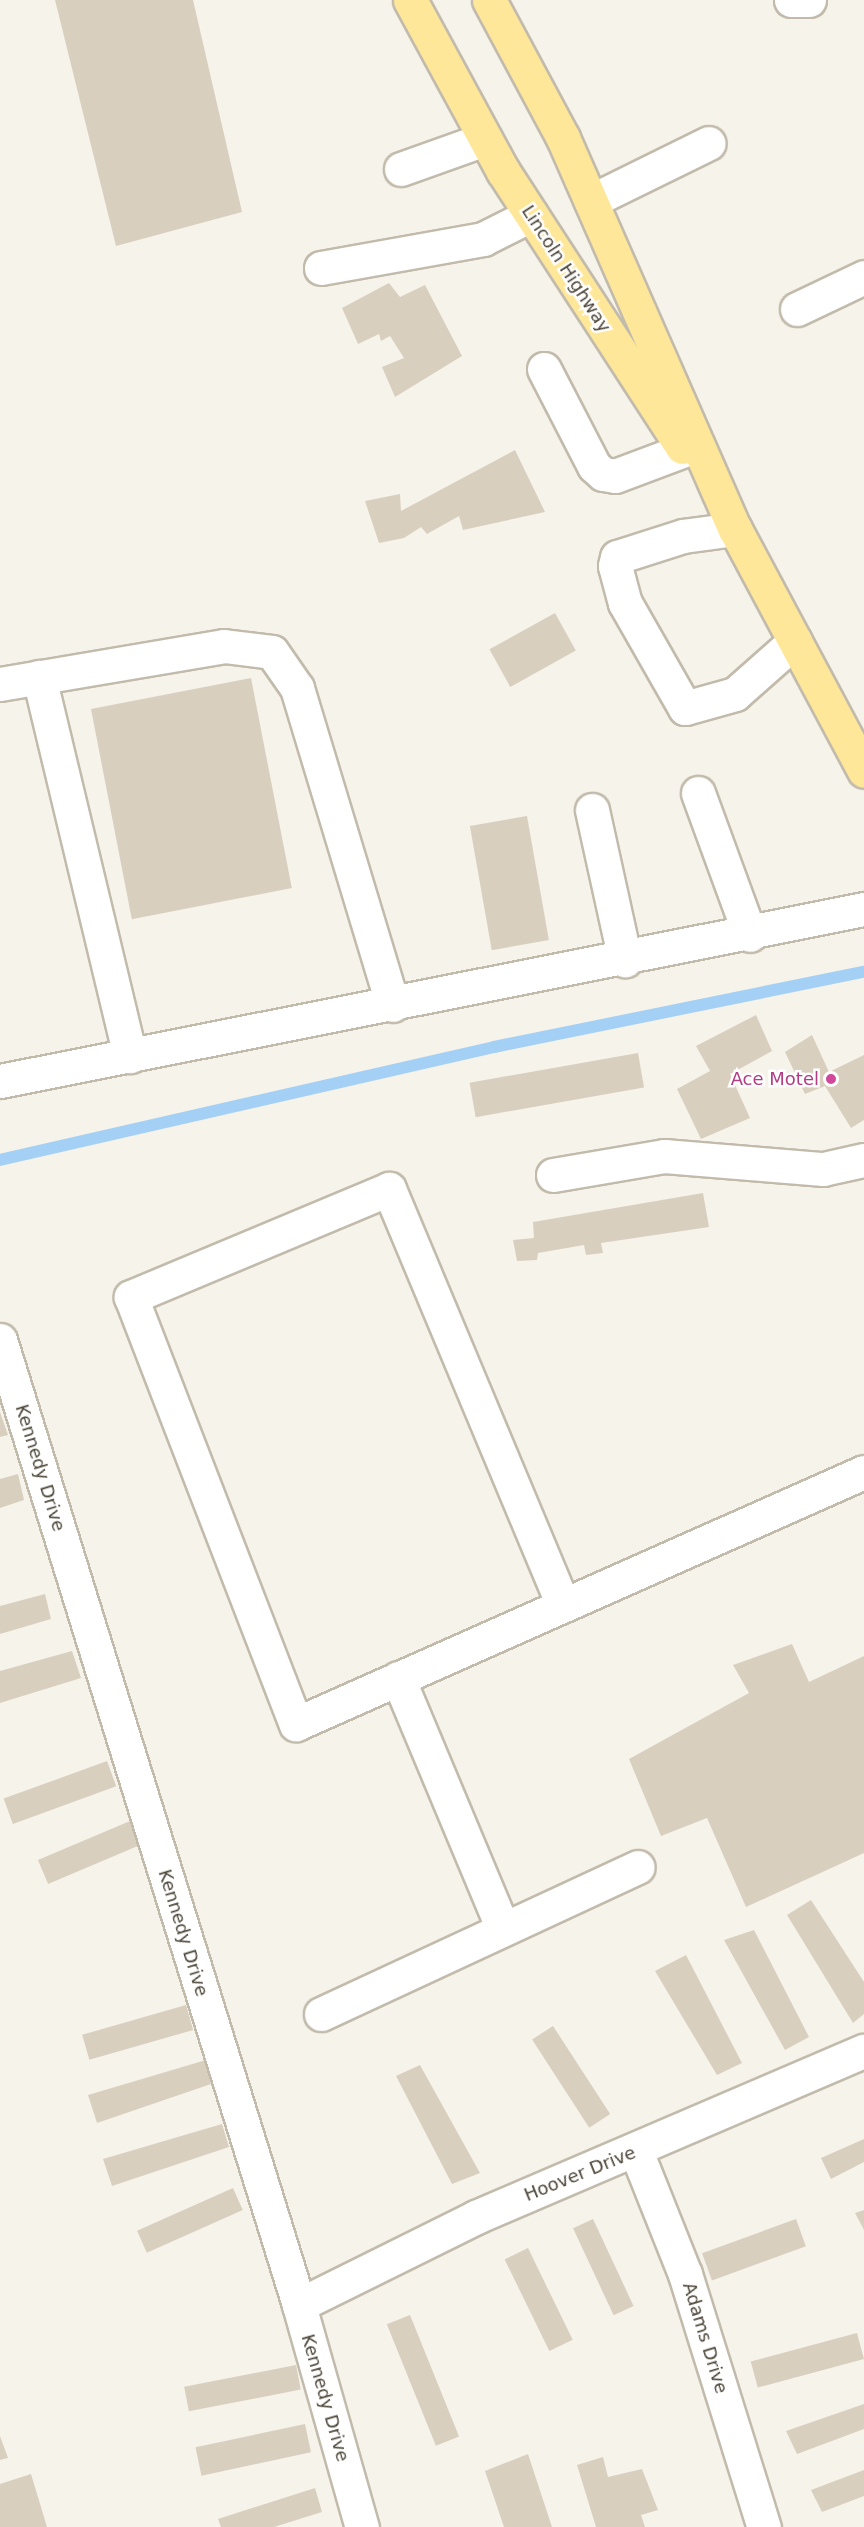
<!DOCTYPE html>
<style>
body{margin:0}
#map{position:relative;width:864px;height:2527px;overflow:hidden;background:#f6f3ea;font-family:"DejaVu Sans",sans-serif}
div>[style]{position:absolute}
.stream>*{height:12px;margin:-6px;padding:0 6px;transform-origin:6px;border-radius:6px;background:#a4d0f6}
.building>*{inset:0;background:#d9cfbf;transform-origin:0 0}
.roads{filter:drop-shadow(2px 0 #c2bbac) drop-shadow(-2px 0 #c2bbac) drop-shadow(0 2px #c2bbac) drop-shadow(0 -2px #c2bbac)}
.minor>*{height:33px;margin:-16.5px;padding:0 16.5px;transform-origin:16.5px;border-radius:16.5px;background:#fff}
.major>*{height:33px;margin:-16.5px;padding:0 16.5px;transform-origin:16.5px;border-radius:16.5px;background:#ffe79a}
.dots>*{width:16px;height:16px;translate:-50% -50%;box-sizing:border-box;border:3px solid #fff;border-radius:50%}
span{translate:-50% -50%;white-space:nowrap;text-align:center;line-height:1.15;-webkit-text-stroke:5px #fff;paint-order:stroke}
.street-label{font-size:18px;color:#4b4437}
.hotel-label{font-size:18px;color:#b23c85}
.right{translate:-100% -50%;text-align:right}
</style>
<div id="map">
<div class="stream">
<i style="left:0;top:1160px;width:507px;rotate:-12.88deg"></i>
<i style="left:494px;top:1047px;width:378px;rotate:-11.5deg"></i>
</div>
<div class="building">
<i style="clip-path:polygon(55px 0,193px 0,242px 212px,116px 246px)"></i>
<i style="clip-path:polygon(389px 283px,400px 297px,425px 285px,462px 356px,395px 397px,382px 367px,404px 358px,390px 336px,381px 341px,379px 334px,358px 344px,342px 308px)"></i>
<i style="clip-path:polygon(515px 450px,545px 512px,463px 530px,459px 516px,427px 534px,421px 527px,404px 538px,379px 543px,365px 501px,400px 494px,401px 511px)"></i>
<i style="left:555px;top:613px;width:43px;height:75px;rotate:61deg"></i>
<i style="left:251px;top:678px;width:214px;height:163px;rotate:79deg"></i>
<i style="left:527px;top:816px;width:126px;height:58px;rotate:80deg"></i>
<i style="clip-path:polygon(756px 1015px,772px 1051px,730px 1074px,750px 1118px,701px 1139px,677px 1089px,710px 1071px,696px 1046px)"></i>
<i style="clip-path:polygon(812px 1035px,829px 1072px,864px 1055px,864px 1120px,851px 1128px,825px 1086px,805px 1094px,785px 1052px)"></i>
<i style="left:638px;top:1053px;width:35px;height:171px;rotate:80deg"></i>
<i style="clip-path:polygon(703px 1193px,709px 1227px,601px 1243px,603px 1253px,586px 1255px,584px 1245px,538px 1253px,537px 1260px,517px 1261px,513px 1240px,534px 1238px,533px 1222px)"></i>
<i style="clip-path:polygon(0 1412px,8px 1435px,0 1437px)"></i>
<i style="clip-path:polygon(18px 1474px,24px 1500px,0 1508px,0 1479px)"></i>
<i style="clip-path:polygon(45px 1594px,51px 1619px,0 1634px,0 1606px)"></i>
<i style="clip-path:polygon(792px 1644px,809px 1682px,864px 1656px,864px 1853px,746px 1907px,707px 1818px,661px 1836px,629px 1759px,749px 1693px,733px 1665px)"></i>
<i style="clip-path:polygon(72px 1651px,81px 1678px,0 1703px,0 1671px)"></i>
<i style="left:107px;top:1761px;width:27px;height:110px;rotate:70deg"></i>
<i style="left:130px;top:1821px;width:26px;height:100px;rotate:67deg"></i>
<i style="clip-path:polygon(811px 1900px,864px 1982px,864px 2014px,853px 2023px,787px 1915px)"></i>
<i style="clip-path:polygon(754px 1930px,809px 2037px,785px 2050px,724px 1940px)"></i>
<i style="clip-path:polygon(686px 1955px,742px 2063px,717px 2075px,655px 1971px)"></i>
<i style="left:186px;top:2005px;width:26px;height:108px;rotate:74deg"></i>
<i style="left:553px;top:2026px;width:105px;height:25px;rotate:57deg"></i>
<i style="clip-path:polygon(206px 2060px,211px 2084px,97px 2123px,88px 2095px)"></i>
<i style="clip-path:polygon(420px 2065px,480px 2173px,452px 2184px,396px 2076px)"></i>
<i style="clip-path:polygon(222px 2124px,229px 2147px,112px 2186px,103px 2159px)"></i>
<i style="clip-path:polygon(864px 2139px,864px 2162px,831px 2179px,821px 2158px)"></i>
<i style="left:233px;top:2188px;width:24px;height:105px;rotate:66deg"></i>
<i style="clip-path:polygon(864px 2210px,864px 2230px,855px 2213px)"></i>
<i style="left:593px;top:2219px;width:96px;height:22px;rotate:65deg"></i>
<i style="left:796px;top:2219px;width:29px;height:100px;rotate:70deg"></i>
<i style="left:528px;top:2248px;width:102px;height:26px;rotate:64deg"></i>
<i style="left:410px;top:2315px;width:131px;height:25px;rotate:68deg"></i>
<i style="left:857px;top:2333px;width:27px;height:110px;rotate:75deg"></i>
<i style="left:296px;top:2365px;width:25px;height:114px;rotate:79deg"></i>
<i style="clip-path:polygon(864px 2404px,864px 2429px,797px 2454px,786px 2431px)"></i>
<i style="left:305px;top:2424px;width:29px;height:112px;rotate:78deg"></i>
<i style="clip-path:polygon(0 2436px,8px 2458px,0 2460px)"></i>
<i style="clip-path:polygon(528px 2454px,552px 2527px,504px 2527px,485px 2471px)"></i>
<i style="clip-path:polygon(603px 2457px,608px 2477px,642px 2469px,658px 2510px,641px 2515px,645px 2527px,596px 2527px,577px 2465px)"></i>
<i style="clip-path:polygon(864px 2470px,864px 2496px,822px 2512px,811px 2490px)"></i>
<i style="clip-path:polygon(31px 2474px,47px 2527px,0 2527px,0 2484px)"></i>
<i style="clip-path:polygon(315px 2488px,322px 2512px,274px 2527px,221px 2527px,218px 2519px)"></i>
</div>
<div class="roads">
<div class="minor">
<i style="left:791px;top:0;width:18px"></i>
<i style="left:401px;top:169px;width:89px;rotate:-19.7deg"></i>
<i style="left:591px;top:201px;width:131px;rotate:-26.2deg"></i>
<i style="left:321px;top:268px;width:165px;rotate:-10.1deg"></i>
<i style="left:483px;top:239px;width:54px;rotate:-26.6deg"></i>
<i style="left:797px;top:309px;width:74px;rotate:-25.5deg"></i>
<i style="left:544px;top:369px;width:109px;rotate:62.7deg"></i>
<i style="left:594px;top:466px;width:12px;rotate:42deg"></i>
<i style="left:603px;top:474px;width:12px;rotate:9deg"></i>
<i style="left:615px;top:476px;width:74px;rotate:-20.6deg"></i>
<i style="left:735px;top:529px;width:52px;rotate:172.3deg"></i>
<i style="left:683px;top:536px;width:69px;rotate:162.3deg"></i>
<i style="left:617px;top:557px;width:9px;rotate:103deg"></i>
<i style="left:615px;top:566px;width:38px;rotate:75deg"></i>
<i style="left:625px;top:603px;width:121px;rotate:60.3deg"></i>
<i style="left:685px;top:708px;width:52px;rotate:-15.6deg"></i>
<i style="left:735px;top:694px;width:80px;rotate:-41.5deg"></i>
<i style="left:39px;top:677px;width:390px;rotate:76.5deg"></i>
<i style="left:0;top:684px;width:227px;rotate:-9.6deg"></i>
<i style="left:224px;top:646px;width:48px;rotate:7.1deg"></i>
<i style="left:272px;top:652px;width:44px;rotate:55.2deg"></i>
<i style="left:297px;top:688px;width:331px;rotate:73.2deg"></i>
<i style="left:698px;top:793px;width:151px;rotate:69.9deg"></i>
<i style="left:592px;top:810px;width:154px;rotate:77.6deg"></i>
<i style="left:0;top:1081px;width:881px;rotate:-11.26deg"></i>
<i style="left:553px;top:1175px;width:113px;rotate:-9.7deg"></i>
<i style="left:664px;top:1156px;width:160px;rotate:4.7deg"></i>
<i style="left:823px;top:1169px;width:42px;rotate:-12.4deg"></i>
<i style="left:0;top:1340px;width:1010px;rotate:72.78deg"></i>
<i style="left:299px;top:2305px;width:231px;rotate:74.2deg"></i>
<i style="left:563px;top:1605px;width:451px;rotate:-112.7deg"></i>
<i style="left:389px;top:1189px;width:280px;rotate:157.3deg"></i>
<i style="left:131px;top:1297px;width:458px;rotate:68.9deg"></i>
<i style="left:296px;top:1724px;width:621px;rotate:-23.93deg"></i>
<i style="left:398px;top:1678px;width:272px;rotate:67.3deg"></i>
<i style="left:321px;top:2014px;width:349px;rotate:-24.9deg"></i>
<i style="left:636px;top:2151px;width:132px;rotate:68.3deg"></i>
<i style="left:685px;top:2274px;width:265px;rotate:72.7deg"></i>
<i style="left:299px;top:2305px;width:198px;rotate:-26.4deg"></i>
<i style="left:476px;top:2217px;width:422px;rotate:-23.2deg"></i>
</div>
<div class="major">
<i style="left:410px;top:0;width:195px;rotate:61.5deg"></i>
<i style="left:503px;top:171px;width:329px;rotate:57deg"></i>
<i style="left:489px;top:0;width:157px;rotate:61.8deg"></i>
<i style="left:563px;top:138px;width:427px;rotate:66.3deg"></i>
<i style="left:735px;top:529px;width:274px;rotate:61.9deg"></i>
</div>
</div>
<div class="dots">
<i style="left:831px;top:1079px;background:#d1479c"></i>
</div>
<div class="street-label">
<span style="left:566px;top:269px;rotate:57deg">Lincoln Highway</span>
<span style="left:40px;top:1468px;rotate:73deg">Kennedy Drive</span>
<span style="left:183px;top:1933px;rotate:73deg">Kennedy Drive</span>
<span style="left:580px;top:2174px;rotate:-22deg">Hoover Drive</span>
<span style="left:705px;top:2338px;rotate:73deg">Adams Drive</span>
<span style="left:325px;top:2398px;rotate:74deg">Kennedy Drive</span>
</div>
<div class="hotel-label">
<span class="right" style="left:819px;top:1079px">Ace Motel</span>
</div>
</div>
